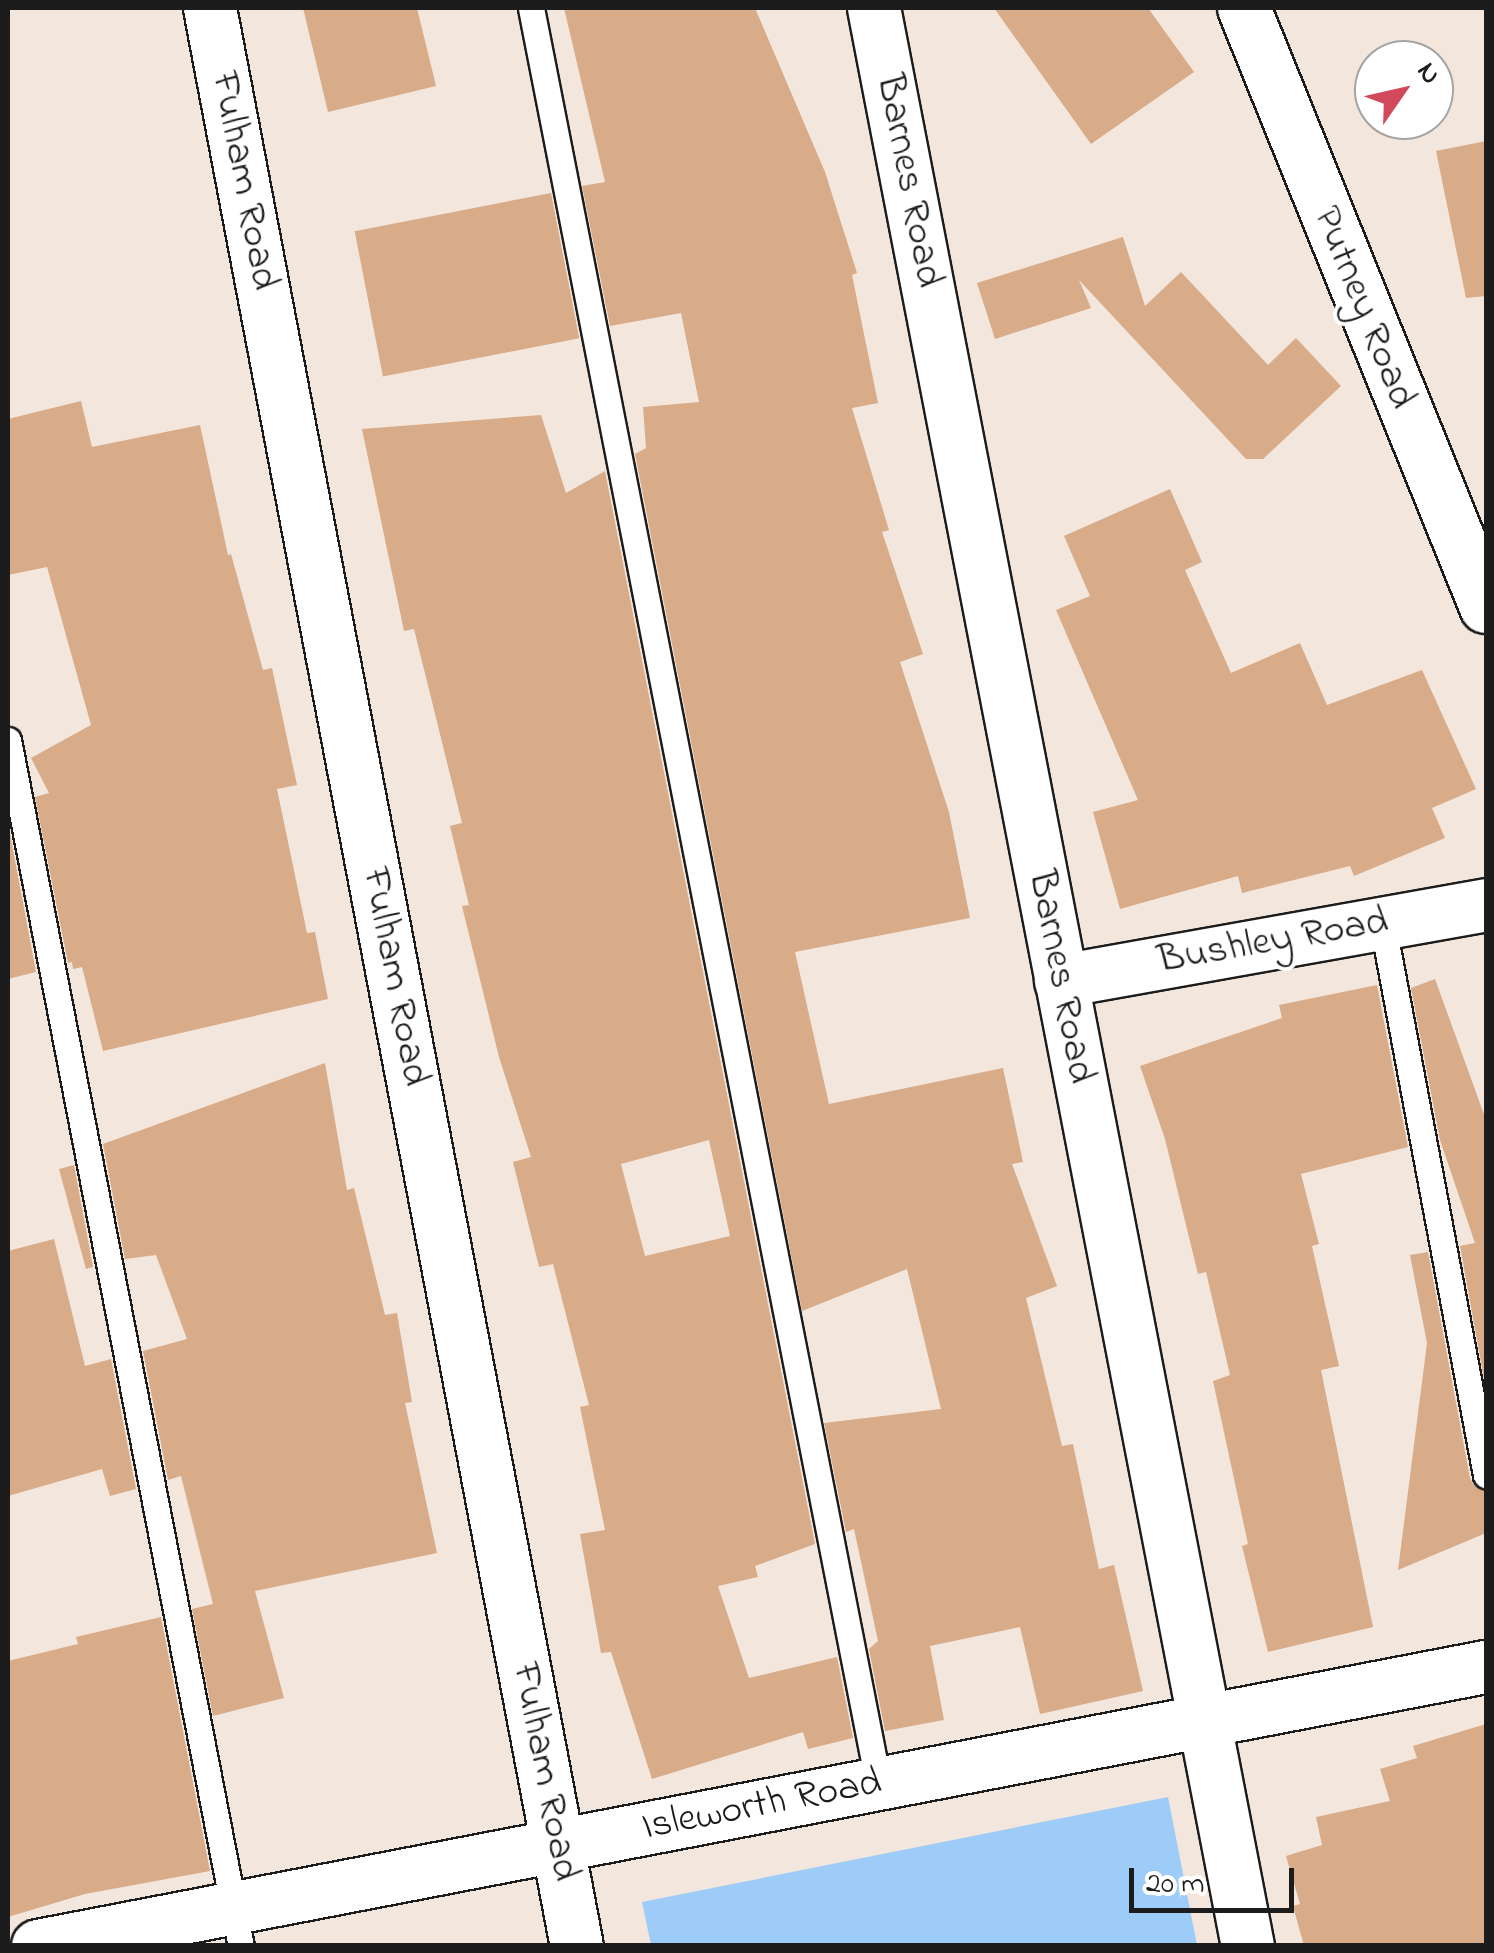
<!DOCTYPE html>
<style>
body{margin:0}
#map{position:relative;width:1494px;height:1953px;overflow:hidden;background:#f3e6dc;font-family:"Indie Flower",sans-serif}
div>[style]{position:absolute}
.water>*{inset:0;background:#9eccf9}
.building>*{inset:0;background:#d8ab89;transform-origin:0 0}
.roads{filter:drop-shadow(2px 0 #1c1c1c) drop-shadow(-2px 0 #1c1c1c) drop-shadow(0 2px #1c1c1c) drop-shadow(0 -2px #1c1c1c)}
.lane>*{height:25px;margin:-12.5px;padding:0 12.5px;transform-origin:12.5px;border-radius:12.5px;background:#fff}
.street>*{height:52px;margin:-26px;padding:0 26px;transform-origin:26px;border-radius:26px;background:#fff}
span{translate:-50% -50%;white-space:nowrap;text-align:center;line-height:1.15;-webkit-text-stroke:8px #fff;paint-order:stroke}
.street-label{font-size:40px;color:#1c1c1c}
.frame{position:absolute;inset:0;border:10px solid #1c1c1c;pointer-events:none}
.north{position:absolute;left:1354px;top:40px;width:100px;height:100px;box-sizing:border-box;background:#fff;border:2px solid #a4a4a4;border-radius:50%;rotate:56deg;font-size:28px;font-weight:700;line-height:40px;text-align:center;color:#1c1c1c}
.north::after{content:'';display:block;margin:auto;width:35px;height:45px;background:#d1495b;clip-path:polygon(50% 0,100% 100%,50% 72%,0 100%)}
.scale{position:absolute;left:1129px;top:1868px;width:165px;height:45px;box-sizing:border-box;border:5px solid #1c1c1c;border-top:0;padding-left:12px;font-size:30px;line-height:35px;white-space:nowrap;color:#1c1c1c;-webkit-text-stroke:8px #fff;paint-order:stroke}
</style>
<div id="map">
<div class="water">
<i style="clip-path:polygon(1168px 1797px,1197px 1945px,651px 1945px,642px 1902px)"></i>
</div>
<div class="building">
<i style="clip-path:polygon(303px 8px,417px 8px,436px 86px,328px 112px)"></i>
<i style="clip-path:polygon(564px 8px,755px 8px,825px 172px,857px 273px,852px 275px,878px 403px,852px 408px,889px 530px,882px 532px,923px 654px,900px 662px,949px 812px,970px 918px,795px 952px,829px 1104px,1003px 1068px,1023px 1162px,1012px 1164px,1057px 1286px,1026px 1298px,1062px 1446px,1073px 1444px,1099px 1569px,1114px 1565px,1143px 1691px,1040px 1714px,1020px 1627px,930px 1646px,944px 1720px,885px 1731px,869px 1649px,878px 1641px,854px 1529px,846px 1532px,824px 1423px,941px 1409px,907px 1269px,802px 1311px,635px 454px,646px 448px,643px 407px,699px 402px,681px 313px,610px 326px,582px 186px,605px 182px)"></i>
<i style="clip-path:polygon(994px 8px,1148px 8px,1194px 72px,1091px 144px)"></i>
<i style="clip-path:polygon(1486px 141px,1486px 296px,1466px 298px,1436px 151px)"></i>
<i style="left:551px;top:193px;width:148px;height:200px;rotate:79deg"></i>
<i style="clip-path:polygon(1123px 237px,1145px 306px,1181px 272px,1268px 365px,1296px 338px,1341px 386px,1263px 459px,1246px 459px,1079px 280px,1091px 308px,995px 339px,977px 283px)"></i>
<i style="clip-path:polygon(81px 401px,92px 447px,200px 425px,228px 555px,231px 554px,263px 670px,272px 668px,297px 785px,277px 789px,307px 933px,315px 932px,328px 999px,103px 1051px,82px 967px,73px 969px,72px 962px,68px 963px,35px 797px,49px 793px,31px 758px,91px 725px,47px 567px,8px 575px,8px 419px)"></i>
<i style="clip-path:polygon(evenodd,541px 415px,566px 493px,605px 471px,815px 1544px,755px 1566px,758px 1577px,718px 1586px,749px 1678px,837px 1657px,853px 1738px,808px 1749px,803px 1732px,652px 1779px,611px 1652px,601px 1653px,580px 1534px,605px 1530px,580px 1407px,589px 1405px,553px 1264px,539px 1267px,513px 1162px,531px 1157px,499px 1057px,462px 906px,469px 905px,450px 826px,462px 823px,414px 629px,404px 631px,362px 429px,541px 415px,709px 1140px,730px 1236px,645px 1256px,621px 1164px,709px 1140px)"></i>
<i style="clip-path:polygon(1170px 489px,1202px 562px,1185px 570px,1231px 673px,1300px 643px,1327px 705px,1422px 670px,1476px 789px,1432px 808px,1445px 838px,1354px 876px,1350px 866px,1242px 893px,1238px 876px,1120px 909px,1093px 812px,1138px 800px,1056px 610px,1090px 596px,1064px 536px)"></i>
<i style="clip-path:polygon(8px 823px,36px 972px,8px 979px)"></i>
<i style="clip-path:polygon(1435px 979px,1486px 1120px,1486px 1390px,1460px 1246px,1475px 1243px,1440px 1140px,1411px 988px)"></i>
<i style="clip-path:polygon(1377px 985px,1408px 1147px,1301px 1174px,1319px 1244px,1312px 1246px,1339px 1366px,1321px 1370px,1373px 1627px,1268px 1652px,1242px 1546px,1248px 1544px,1213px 1381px,1230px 1375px,1206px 1272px,1198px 1274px,1165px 1139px,1140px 1066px,1282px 1018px,1279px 1005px)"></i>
<i style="clip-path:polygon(325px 1063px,347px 1190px,354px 1188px,385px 1315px,397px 1313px,412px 1402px,405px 1403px,437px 1553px,255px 1591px,284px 1698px,213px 1716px,192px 1609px,213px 1604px,181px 1476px,168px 1480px,143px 1351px,187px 1339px,156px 1255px,125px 1259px,103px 1144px)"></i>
<i style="clip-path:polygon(74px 1165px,93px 1267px,86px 1269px,59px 1169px)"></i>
<i style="clip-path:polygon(54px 1239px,85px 1366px,111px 1359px,136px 1489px,110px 1496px,102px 1469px,8px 1496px,8px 1251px)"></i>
<i style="clip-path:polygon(1428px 1252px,1470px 1478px,1474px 1486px,1486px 1491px,1486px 1533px,1398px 1570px,1427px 1343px,1410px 1255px)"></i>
<i style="clip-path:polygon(161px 1617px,210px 1871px,85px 1894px,8px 1917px,8px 1661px,78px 1644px,76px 1637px)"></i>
<i style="clip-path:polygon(1486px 1724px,1486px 1946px,1304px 1946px,1293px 1906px,1300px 1904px,1286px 1856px,1322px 1845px,1316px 1817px,1390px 1801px,1380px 1769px,1417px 1758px,1413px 1746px)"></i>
</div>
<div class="roads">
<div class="lane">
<i style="left:531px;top:8px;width:1808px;rotate:78.93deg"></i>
<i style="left:8px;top:740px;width:1228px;rotate:79.07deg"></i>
<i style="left:1382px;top:921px;width:564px;rotate:79.37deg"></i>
</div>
<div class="street">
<i style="left:210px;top:8px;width:1972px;rotate:79.28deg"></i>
<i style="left:874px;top:8px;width:1974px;rotate:79.08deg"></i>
<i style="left:1244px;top:8px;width:646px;rotate:68deg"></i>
<i style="left:1061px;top:981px;width:432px;rotate:-10.1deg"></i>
<i style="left:38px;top:1946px;width:1475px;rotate:-10.91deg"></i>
</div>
</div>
<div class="street-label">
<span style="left:243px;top:181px;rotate:79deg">Fulham Road</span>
<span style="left:908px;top:181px;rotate:79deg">Barnes Road</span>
<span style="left:1363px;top:308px;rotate:68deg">Putney Road</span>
<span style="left:1273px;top:942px;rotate:-10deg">Bushley Road</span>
<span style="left:394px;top:977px;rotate:79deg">Fulham Road</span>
<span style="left:1060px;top:977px;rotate:79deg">Barnes Road</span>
<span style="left:544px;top:1772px;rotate:79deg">Fulham Road</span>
<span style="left:762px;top:1806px;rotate:-11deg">Isleworth Road</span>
</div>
<div class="frame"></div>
<div class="north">N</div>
<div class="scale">20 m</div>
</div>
